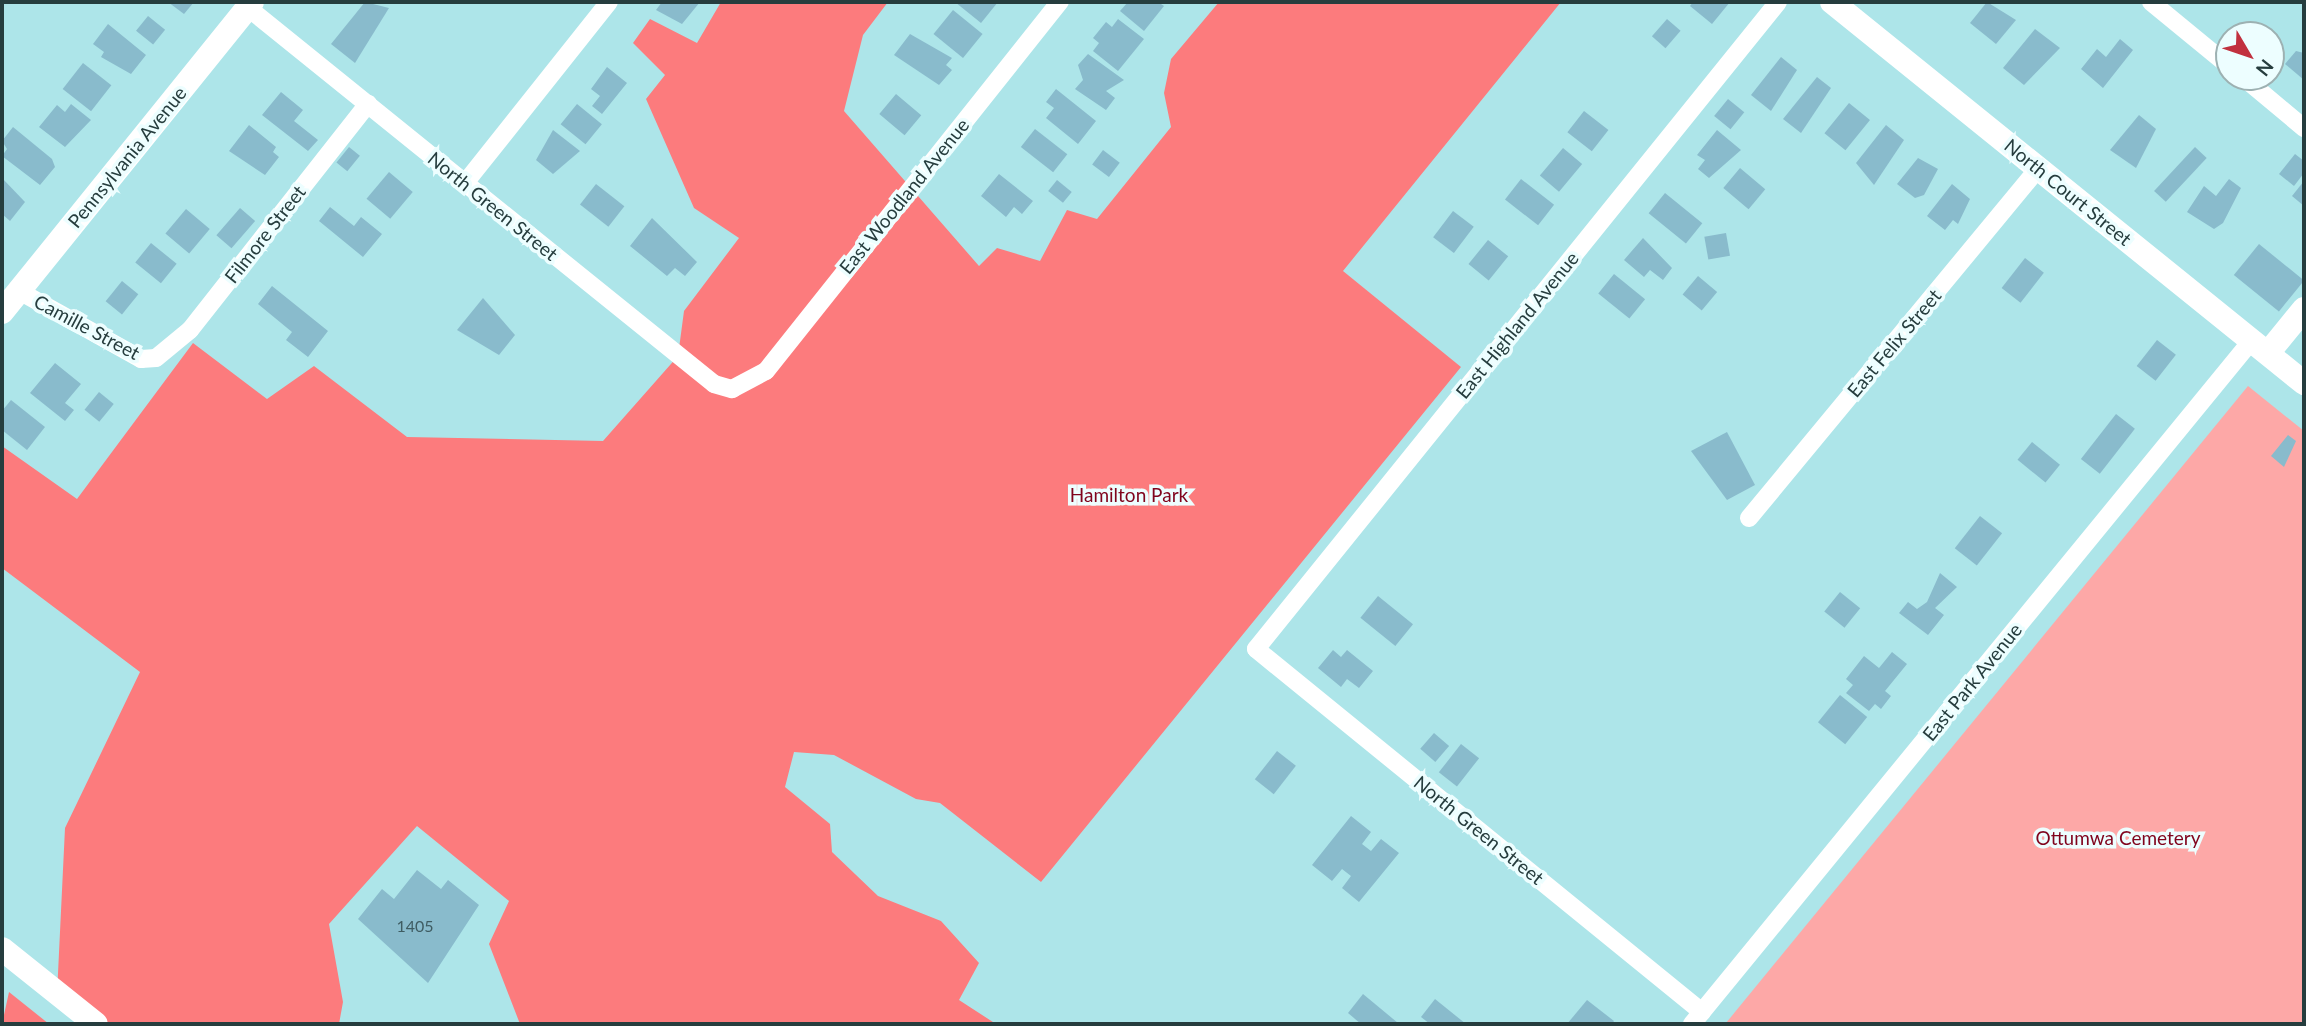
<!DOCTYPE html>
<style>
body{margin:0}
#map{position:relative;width:2306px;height:1026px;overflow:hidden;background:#ade5e9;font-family:Lato,sans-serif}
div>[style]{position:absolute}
.green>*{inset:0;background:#fda8a7}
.forest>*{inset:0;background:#fc7b7d}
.building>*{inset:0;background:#89bbcc;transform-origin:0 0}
.street>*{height:18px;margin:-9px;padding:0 9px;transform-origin:9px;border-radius:9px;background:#fff}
.secondary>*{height:24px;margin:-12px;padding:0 12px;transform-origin:12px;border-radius:12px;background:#fff}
span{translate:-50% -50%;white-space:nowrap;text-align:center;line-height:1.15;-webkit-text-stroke:7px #edfeff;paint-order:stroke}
.number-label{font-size:16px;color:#3f5c62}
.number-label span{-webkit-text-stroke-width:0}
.street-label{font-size:19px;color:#263d3e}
.park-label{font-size:19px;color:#80041d}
.frame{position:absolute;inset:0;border:4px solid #263d3e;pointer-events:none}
.north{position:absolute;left:2215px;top:21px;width:70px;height:70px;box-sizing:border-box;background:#edfeff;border:2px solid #9db1b2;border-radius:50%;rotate:129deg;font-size:19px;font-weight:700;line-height:28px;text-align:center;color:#263d3e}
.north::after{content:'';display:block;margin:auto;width:24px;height:32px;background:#c1313f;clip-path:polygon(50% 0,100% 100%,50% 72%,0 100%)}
</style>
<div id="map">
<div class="green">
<i style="clip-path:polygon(2248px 386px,2304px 431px,2304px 1024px,1726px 1023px)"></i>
</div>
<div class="forest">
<i style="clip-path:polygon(721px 2px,888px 2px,863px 35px,844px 111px,979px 266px,997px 248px,1040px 261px,1067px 210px,1097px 219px,1171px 127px,1164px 93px,1171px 59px,1219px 2px,1561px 2px,1343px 271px,1461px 367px,1041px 882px,940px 803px,916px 799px,834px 755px,794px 752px,785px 787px,830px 824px,832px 852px,878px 896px,941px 921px,979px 963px,959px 1000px,996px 1024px,520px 1024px,489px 944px,509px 901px,417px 826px,329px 924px,343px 1002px,339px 1024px,96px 1024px,57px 994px,65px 828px,140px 672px,2px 568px,2px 446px,77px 499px,193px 343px,267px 399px,314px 366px,407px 437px,603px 441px,678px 356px,684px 311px,739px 238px,694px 208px,646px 99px,665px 75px,633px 43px,650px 19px,697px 43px)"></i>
<i style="clip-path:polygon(9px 992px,49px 1024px,2px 1024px)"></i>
</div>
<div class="building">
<i style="clip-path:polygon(168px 2px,194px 2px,184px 14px)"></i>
<i style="clip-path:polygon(365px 2px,389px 8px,355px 63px,331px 44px)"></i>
<i style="clip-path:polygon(662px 2px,700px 2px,682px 24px,656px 10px)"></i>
<i style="clip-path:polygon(955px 2px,998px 2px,981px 23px)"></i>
<i style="clip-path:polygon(1128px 2px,1158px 2px,1164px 6px,1144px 31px,1120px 11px)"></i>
<i style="clip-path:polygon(1693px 2px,1730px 2px,1712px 24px,1690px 6px)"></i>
<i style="clip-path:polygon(1987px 2px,2016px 20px,1996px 44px,1970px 23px)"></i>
<i style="left:953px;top:10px;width:38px;height:31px;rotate:39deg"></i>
<i style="left:148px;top:16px;width:22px;height:19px;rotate:39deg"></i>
<i style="clip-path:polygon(1118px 19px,1144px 39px,1118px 71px,1093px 51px,1099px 43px,1093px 38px,1106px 22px,1112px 27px)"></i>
<i style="left:1667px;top:19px;width:18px;height:23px;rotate:41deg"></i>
<i style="clip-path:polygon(108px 24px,146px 55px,131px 74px,101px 57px,104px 52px,93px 44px)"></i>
<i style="clip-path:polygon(2035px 29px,2060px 48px,2024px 85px,2003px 68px)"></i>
<i style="clip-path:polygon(910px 34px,952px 58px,946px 65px,952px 70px,939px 85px,894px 55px)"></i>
<i style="clip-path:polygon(2120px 39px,2133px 50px,2103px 88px,2081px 69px,2097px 49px,2106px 57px)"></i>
<i style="clip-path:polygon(2296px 51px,2304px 53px,2304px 80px,2285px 64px)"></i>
<i style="clip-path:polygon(1088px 54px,1124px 80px,1106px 91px,1115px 98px,1106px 110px,1075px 89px,1083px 80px,1078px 65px)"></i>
<i style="clip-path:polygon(1781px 57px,1797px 70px,1771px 111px,1751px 95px)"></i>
<i style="left:83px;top:63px;width:36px;height:33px;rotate:38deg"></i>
<i style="clip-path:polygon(607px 67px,627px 83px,602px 114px,592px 106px,600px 96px,591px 89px)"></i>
<i style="clip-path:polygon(1817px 77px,1831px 88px,1801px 133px,1783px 119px)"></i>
<i style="clip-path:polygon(1056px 89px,1096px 121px,1078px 144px,1046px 118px,1054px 108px,1046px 102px)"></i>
<i style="clip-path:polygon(281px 92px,303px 110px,294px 121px,318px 140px,308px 151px,262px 115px)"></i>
<i style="left:896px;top:94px;width:33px;height:26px;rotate:40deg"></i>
<i style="left:1728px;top:99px;width:21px;height:22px;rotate:39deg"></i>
<i style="left:1849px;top:103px;width:27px;height:39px;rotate:39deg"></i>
<i style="clip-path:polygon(71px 104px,91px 120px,65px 147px,39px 127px,57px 105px,65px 112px)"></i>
<i style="left:577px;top:104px;width:32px;height:26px;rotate:39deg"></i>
<i style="left:1584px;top:111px;width:31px;height:27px;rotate:38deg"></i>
<i style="clip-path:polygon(2139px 115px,2156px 129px,2136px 168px,2110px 150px)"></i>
<i style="clip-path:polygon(249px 125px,276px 147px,273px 152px,279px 157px,265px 175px,229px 151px)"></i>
<i style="clip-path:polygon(1886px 125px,1904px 140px,1874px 185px,1856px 163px)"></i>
<i style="clip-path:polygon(13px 127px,52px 159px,55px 167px,40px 185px,2px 156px,7px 149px,2px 141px)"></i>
<i style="left:1035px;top:129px;width:41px;height:23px;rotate:38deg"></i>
<i style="clip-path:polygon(553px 130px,580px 151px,553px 174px,536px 160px)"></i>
<i style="clip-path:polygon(1717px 130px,1741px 150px,1709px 178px,1698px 169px,1705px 160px,1697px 155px)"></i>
<i style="left:349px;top:147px;width:14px;height:20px;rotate:39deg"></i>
<i style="left:2195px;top:147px;width:16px;height:60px;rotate:43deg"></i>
<i style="left:1563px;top:148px;width:25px;height:36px;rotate:40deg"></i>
<i style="left:1103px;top:150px;width:21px;height:18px;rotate:37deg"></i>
<i style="clip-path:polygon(2295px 154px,2304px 161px,2304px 173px,2294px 186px,2279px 174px)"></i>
<i style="clip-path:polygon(1918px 158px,1938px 169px,1924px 195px,1915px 198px,1897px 184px)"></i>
<i style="left:1740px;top:168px;width:33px;height:26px;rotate:40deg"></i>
<i style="left:389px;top:172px;width:31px;height:35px;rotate:40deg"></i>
<i style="clip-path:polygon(999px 174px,1033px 201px,1022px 214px,1014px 207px,1006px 217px,981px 196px)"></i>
<i style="clip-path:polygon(2px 178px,25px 202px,10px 221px,2px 214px)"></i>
<i style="left:1521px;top:179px;width:42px;height:26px;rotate:38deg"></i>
<i style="clip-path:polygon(2229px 179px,2241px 188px,2223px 223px,2214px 229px,2187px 212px,2204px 186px,2216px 196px)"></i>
<i style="left:1057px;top:180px;width:19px;height:14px;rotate:39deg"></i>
<i style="clip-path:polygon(2304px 181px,2304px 206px,2292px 196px)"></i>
<i style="left:596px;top:184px;width:36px;height:26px;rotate:38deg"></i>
<i style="clip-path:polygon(1952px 184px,1970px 199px,1958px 224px,1953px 220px,1945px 230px,1927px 216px)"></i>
<i style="left:1665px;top:193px;width:48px;height:26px;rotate:39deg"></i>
<i style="clip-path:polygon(330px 207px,354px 226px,361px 217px,382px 234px,363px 257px,319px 221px)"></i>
<i style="left:240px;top:208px;width:20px;height:36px;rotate:41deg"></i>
<i style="left:186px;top:209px;width:31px;height:32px;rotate:40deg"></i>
<i style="left:1453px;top:211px;width:26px;height:33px;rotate:37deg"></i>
<i style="clip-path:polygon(652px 218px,697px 262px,685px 276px,675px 268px,667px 276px,630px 246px)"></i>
<i style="left:1726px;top:233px;width:23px;height:22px;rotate:80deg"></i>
<i style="clip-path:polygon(1643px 238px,1672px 268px,1663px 280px,1650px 270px,1644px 277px,1624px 260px)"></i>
<i style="left:1488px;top:240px;width:26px;height:31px;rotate:39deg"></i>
<i style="left:151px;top:243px;width:33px;height:25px;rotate:39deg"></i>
<i style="left:2259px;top:244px;width:58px;height:40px;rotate:39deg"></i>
<i style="left:2025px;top:258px;width:24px;height:38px;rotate:38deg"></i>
<i style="left:1614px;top:274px;width:40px;height:25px;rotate:39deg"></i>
<i style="left:1698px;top:276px;width:25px;height:24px;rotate:40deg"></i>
<i style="left:122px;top:281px;width:21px;height:26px;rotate:39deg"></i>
<i style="clip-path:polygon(272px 286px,328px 331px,308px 357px,286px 340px,292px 332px,258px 304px)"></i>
<i style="clip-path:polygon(483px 298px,515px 335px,499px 355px,457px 330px)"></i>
<i style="left:2157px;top:340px;width:24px;height:33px;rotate:38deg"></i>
<i style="clip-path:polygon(55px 363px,81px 384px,65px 403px,74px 410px,65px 421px,30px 393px)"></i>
<i style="left:99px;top:392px;width:19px;height:23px;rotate:39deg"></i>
<i style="clip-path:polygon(11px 400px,45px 427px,27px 450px,2px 430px,2px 411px)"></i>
<i style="left:2116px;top:414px;width:24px;height:57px;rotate:38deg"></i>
<i style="clip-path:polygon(1727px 432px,1755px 485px,1727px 500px,1691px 451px)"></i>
<i style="clip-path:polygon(2288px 435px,2296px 441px,2284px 467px,2271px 456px)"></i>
<i style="left:2032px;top:442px;width:36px;height:23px;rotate:39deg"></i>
<i style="left:1980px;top:516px;width:28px;height:41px;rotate:38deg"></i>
<i style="clip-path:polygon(1940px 573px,1957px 587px,1935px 608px,1944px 615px,1928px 635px,1899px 613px,1908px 602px,1917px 609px,1927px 602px)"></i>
<i style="left:1840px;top:592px;width:26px;height:25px;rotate:39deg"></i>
<i style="left:1378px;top:596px;width:45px;height:28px;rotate:39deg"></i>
<i style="clip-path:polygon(1333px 650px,1341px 657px,1347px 650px,1373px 671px,1359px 688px,1347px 679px,1341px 687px,1318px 668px)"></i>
<i style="clip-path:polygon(1892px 652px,1907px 664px,1885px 691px,1891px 696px,1881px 709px,1875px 704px,1869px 711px,1846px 693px,1853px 685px,1846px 679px,1864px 656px,1879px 668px)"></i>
<i style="left:1840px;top:695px;width:35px;height:35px;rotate:39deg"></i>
<i style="left:1434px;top:733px;width:20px;height:21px;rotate:41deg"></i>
<i style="left:1461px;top:744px;width:23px;height:36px;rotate:38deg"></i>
<i style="left:1277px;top:751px;width:24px;height:36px;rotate:38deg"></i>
<i style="clip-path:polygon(1351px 816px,1371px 832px,1362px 844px,1371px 851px,1381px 839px,1399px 853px,1359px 902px,1342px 888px,1351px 876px,1342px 869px,1332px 881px,1312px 865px)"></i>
<i style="clip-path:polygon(417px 870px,441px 889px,448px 880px,479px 905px,428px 983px,358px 919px,382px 889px,394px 899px)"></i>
<i style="clip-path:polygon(1363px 994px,1398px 1023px,1397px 1024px,1361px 1024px,1348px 1013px)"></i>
<i style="clip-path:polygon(1435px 999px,1466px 1024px,1430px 1024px,1421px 1017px)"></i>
<i style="clip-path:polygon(1587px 1000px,1614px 1021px,1612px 1024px,1567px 1024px)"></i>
</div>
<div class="street">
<i style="left:2151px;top:2px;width:101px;rotate:39.4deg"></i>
<i style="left:247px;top:7px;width:600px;rotate:38.91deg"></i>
<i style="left:714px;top:384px;width:19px;rotate:16deg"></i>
<i style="left:732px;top:389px;width:38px;rotate:-28deg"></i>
<i style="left:766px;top:371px;width:472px;rotate:-51.5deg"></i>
<i style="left:2243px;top:77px;width:80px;rotate:39.9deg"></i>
<i style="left:465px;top:183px;width:231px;rotate:-51.5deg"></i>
<i style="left:19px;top:291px;width:140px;rotate:29.1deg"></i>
<i style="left:141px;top:359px;width:15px;rotate:-4deg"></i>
<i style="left:156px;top:358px;width:44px;rotate:-39.5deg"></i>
<i style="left:190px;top:330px;width:288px;rotate:-51.8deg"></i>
<i style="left:1749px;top:518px;width:453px;rotate:-50.4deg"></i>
<i style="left:1702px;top:1012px;width:575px;rotate:-140.86deg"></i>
<i style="left:1256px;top:649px;width:831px;rotate:-51.1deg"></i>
<i style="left:1692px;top:1024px;width:884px;rotate:-50.69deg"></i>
</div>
<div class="secondary">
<i style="left:1832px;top:2px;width:607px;rotate:38.91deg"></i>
<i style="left:2px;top:312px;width:398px;rotate:-51.1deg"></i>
<i style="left:2268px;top:353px;width:57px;rotate:-50.7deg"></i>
<i style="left:2px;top:949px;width:120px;rotate:38.6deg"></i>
</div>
<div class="number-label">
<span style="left:415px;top:926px">1405</span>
</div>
<div class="street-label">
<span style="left:127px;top:157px;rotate:-51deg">Pennsylvania Avenue</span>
<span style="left:2068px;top:192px;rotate:39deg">North Court Street</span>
<span style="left:904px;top:196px;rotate:-51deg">East Woodland Avenue</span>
<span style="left:493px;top:206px;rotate:39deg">North Green Street</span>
<span style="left:265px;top:234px;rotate:-52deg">Filmore Street</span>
<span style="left:1517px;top:325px;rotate:-51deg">East Highland Avenue</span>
<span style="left:87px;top:327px;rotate:28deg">Camille Street</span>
<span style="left:1894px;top:343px;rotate:-50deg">East Felix Street</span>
<span style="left:1972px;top:682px;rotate:-51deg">East Park Avenue</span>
<span style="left:1479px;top:830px;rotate:39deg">North Green Street</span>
</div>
<div class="park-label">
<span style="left:1129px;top:495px">Hamilton Park</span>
<span style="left:2118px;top:838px">Ottumwa Cemetery</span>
</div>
<div class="frame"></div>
<div class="north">N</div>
</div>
